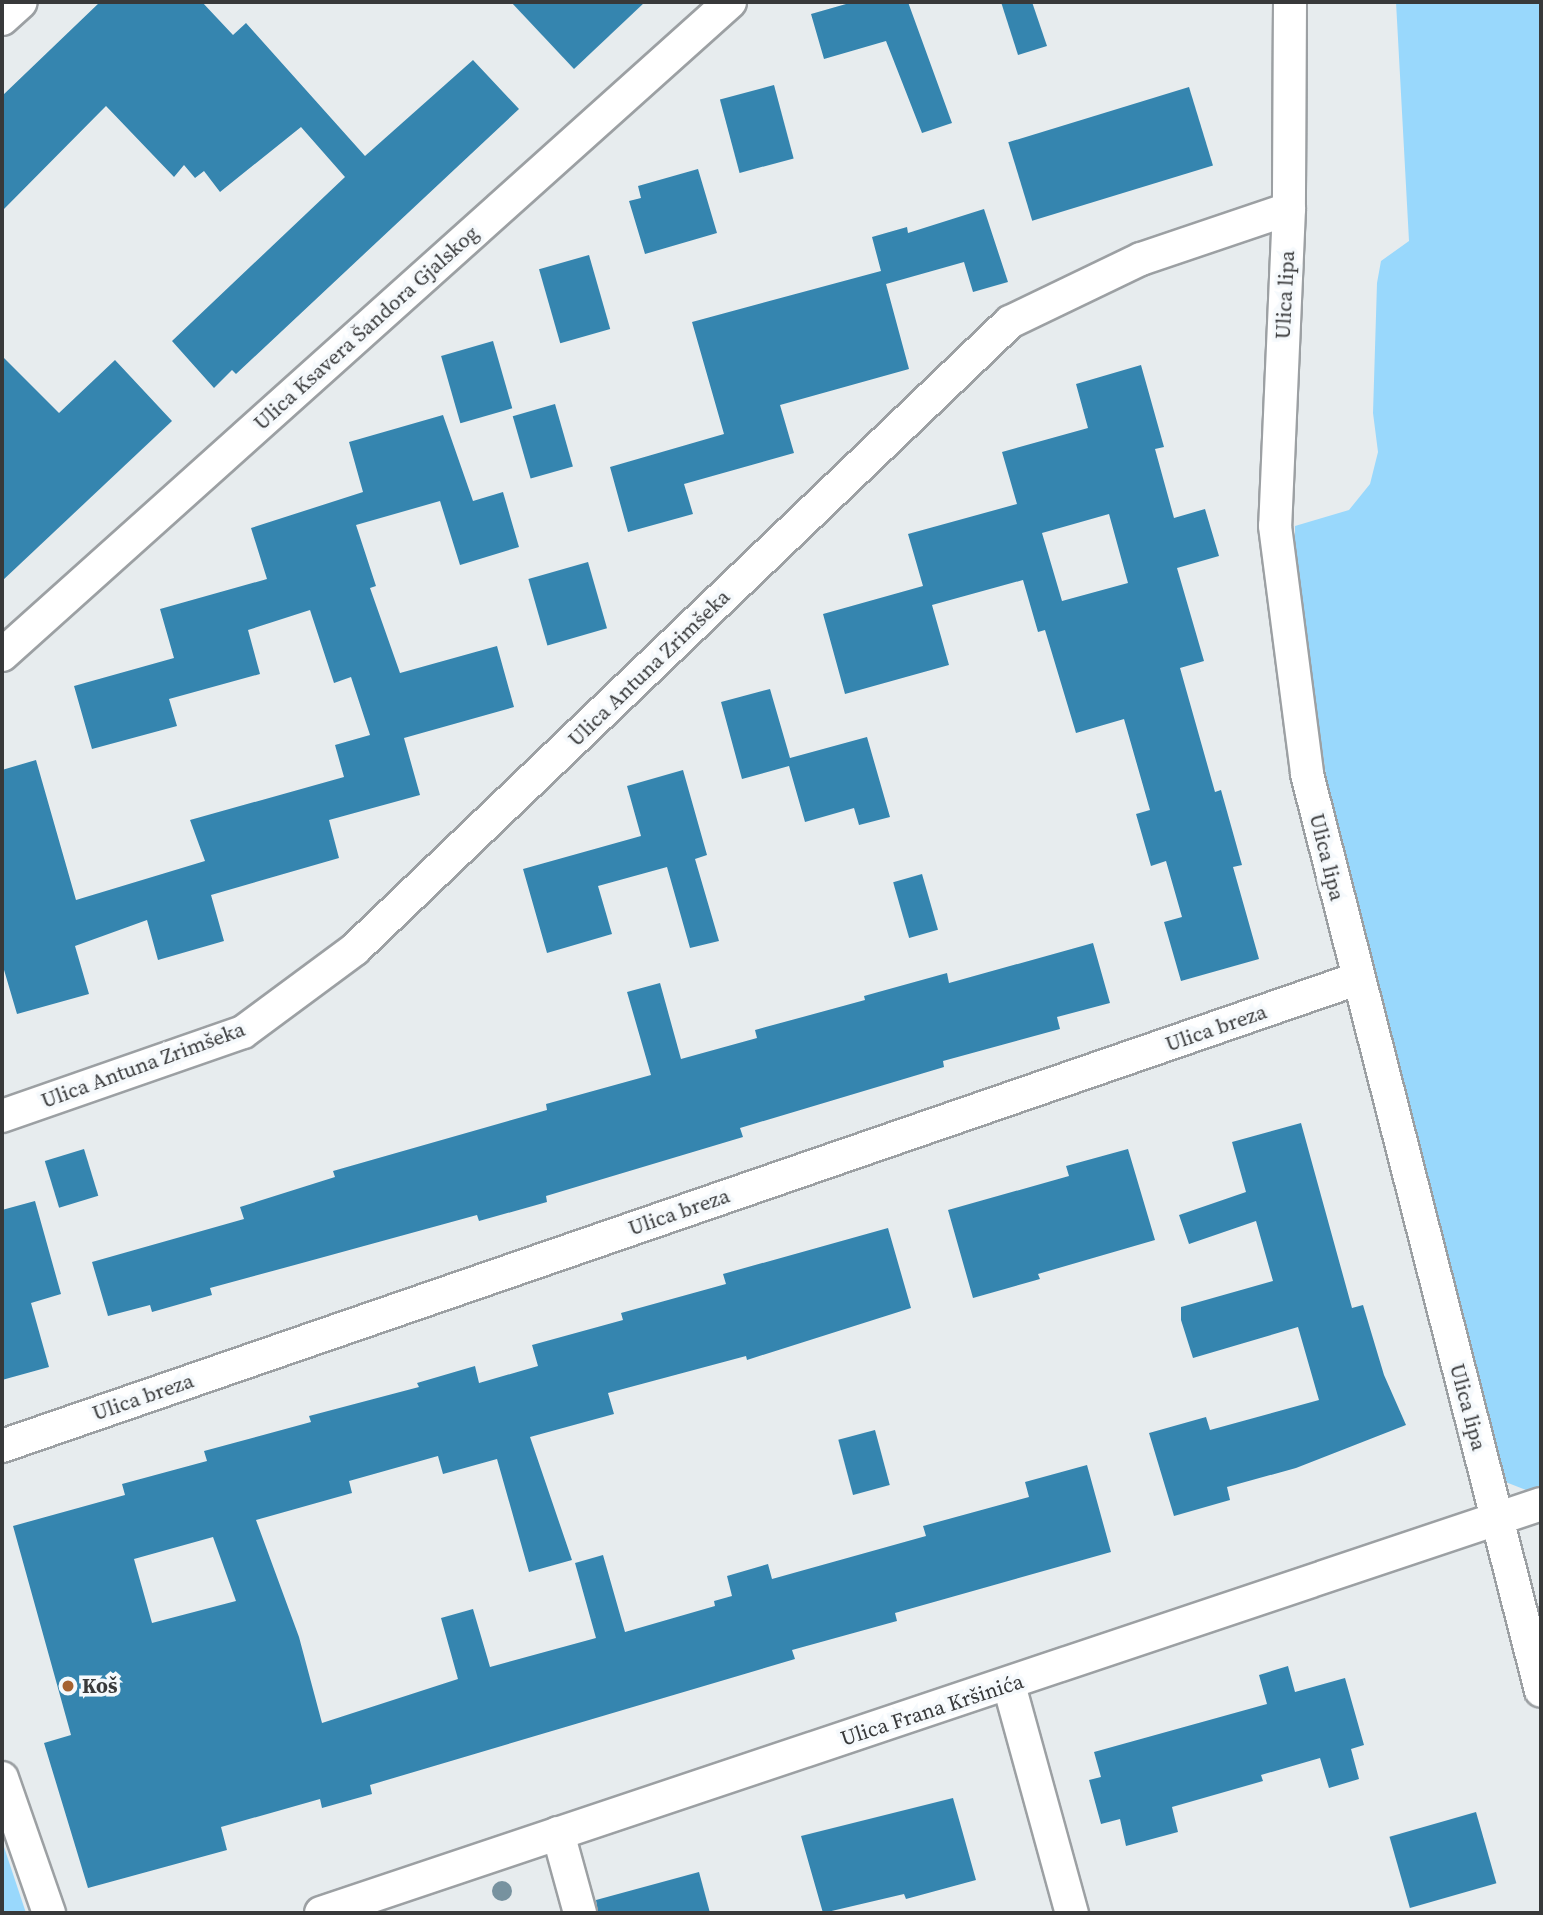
<!DOCTYPE html>
<meta charset="utf-8">
<style>
body{margin:0}
#map{position:relative;width:1543px;height:1915px;overflow:hidden;background:#e7ecee;font-family:"Source Serif 4",serif}
div>[style]{position:absolute}
.green>*{inset:0;background:#99d8fc}
.building>*{inset:0;background:#3585af;transform-origin:0 0}
.roads{filter:drop-shadow(2px 0 #9ca0a3) drop-shadow(-2px 0 #9ca0a3) drop-shadow(0 2px #9ca0a3) drop-shadow(0 -2px #9ca0a3)}
.street>*{height:32px;margin:-16px;padding:0 16px;transform-origin:16px;border-radius:16px;background:#fff}
.trees>*{width:20px;height:20px;margin:-10px;border-radius:50%;background:#77929f}
.dots>*{width:19px;height:19px;translate:-50% -50%;box-sizing:border-box;border:4px solid #f5f9fc;border-radius:50%}
span{translate:-50% -50%;white-space:nowrap;text-align:center;line-height:1.15;-webkit-text-stroke:7px #f5f9fc;paint-order:stroke}
.street-label{font-size:21px;color:#38393a}
.poi-label{font-size:21px;color:#38393a;font-weight:700}
.left{translate:0 -50%;text-align:left}
.frame{position:absolute;inset:0;border:4px solid #38393a;pointer-events:none}
</style>
<div id="map">
<div class="green">
<i style="clip-path:polygon(1396px 2px,1541px 2px,1541px 1488px,1526px 1490px,1503px 1481px,1331px 811px,1295px 557px,1295px 526px,1349px 510px,1370px 484px,1378px 452px,1373px 413px,1377px 283px,1381px 261px,1409px 241px)"></i>
<i style="clip-path:polygon(2px 1841px,26px 1913px,2px 1913px)"></i>
</div>
<div class="building">
<i style="clip-path:polygon(100px 2px,202px 2px,233px 35px,246px 23px,365px 156px,473px 60px,519px 109px,236px 374px,232px 370px,214px 388px,172px 341px,345px 177px,301px 127px,220px 192px,204px 171px,195px 178px,184px 165px,174px 177px,106px 106px,2px 211px,2px 96px)"></i>
<i style="clip-path:polygon(511px 2px,645px 2px,574px 69px)"></i>
<i style="clip-path:polygon(853px 2px,908px 2px,952px 123px,922px 133px,886px 41px,824px 59px,811px 14px)"></i>
<i style="clip-path:polygon(1001px 2px,1032px 2px,1047px 46px,1018px 55px)"></i>
<i style="left:774px;top:85px;width:76px;height:56px;rotate:75deg"></i>
<i style="left:1189px;top:87px;width:82px;height:189px;rotate:73deg"></i>
<i style="clip-path:polygon(698px 169px,717px 233px,645px 254px,629px 201px,641px 198px,638px 186px)"></i>
<i style="clip-path:polygon(984px 209px,1008px 282px,973px 292px,964px 262px,886px 284px,909px 369px,780px 405px,794px 453px,684px 484px,693px 514px,628px 532px,610px 467px,724px 434px,692px 322px,881px 271px,872px 237px,907px 227px,908px 233px)"></i>
<i style="left:589px;top:255px;width:77px;height:52px;rotate:74deg"></i>
<i style="left:493px;top:341px;width:70px;height:54px;rotate:74deg"></i>
<i style="clip-path:polygon(2px 356px,59px 413px,115px 360px,172px 421px,2px 581px)"></i>
<i style="clip-path:polygon(evenodd,1141px 365px,1164px 447px,1155px 449px,1174px 518px,1205px 509px,1219px 556px,1177px 568px,1204px 661px,1180px 668px,1215px 792px,1221px 790px,1242px 865px,1233px 867px,1259px 959px,1181px 981px,1164px 922px,1182px 917px,1166px 861px,1151px 866px,1136px 814px,1150px 810px,1124px 719px,1076px 733px,1045px 630px,1038px 632px,1023px 580px,932px 605px,949px 665px,845px 694px,823px 614px,923px 586px,908px 534px,1017px 504px,1002px 452px,1088px 428px,1076px 384px,1141px 365px,1109px 514px,1128px 583px,1062px 601px,1042px 533px,1109px 514px)"></i>
<i style="left:555px;top:404px;width:65px;height:44px;rotate:74deg"></i>
<i style="clip-path:polygon(443px 415px,473px 501px,503px 492px,519px 547px,460px 565px,440px 501px,356px 525px,376px 586px,370px 588px,400px 673px,497px 646px,514px 707px,404px 738px,420px 795px,329px 820px,339px 858px,211px 895px,224px 941px,158px 960px,147px 920px,75px 946px,89px 994px,17px 1014px,2px 963px,2px 770px,36px 760px,76px 900px,205px 861px,190px 820px,344px 777px,335px 745px,370px 735px,351px 677px,334px 683px,310px 610px,248px 630px,260px 674px,169px 699px,177px 726px,92px 749px,74px 686px,174px 658px,160px 609px,267px 579px,251px 528px,363px 492px,349px 442px)"></i>
<i style="left:588px;top:562px;width:69px;height:62px;rotate:74deg"></i>
<i style="clip-path:polygon(770px 689px,790px 758px,867px 737px,890px 817px,859px 825px,854px 808px,805px 822px,789px 766px,742px 779px,721px 702px)"></i>
<i style="clip-path:polygon(683px 770px,707px 855px,695px 859px,719px 941px,690px 948px,667px 867px,598px 886px,612px 934px,547px 953px,523px 869px,641px 836px,627px 786px)"></i>
<i style="left:922px;top:874px;width:58px;height:30px;rotate:74deg"></i>
<i style="clip-path:polygon(1093px 943px,1110px 1003px,1057px 1017px,1060px 1029px,943px 1061px,944px 1067px,740px 1128px,743px 1137px,546px 1196px,547px 1202px,479px 1221px,477px 1215px,302px 1263px,210px 1288px,212px 1295px,152px 1312px,150px 1305px,108px 1316px,92px 1262px,244px 1219px,240px 1207px,335px 1177px,333px 1171px,547px 1110px,546px 1104px,651px 1075px,627px 992px,660px 983px,681px 1059px,757px 1038px,755px 1030px,865px 1000px,864px 996px,947px 973px,949px 983px)"></i>
<i style="clip-path:polygon(1301px 1123px,1352px 1308px,1363px 1305px,1384px 1375px,1406px 1425px,1296px 1468px,1227px 1487px,1230px 1500px,1174px 1516px,1149px 1433px,1206px 1417px,1210px 1430px,1319px 1400px,1298px 1327px,1193px 1358px,1181px 1320px,1181px 1307px,1273px 1281px,1256px 1221px,1189px 1244px,1179px 1215px,1246px 1192px,1232px 1142px)"></i>
<i style="left:84px;top:1149px;width:49px;height:41px;rotate:73deg"></i>
<i style="clip-path:polygon(1128px 1149px,1155px 1240px,1038px 1274px,1040px 1279px,973px 1298px,948px 1210px,1069px 1176px,1066px 1166px)"></i>
<i style="clip-path:polygon(35px 1201px,61px 1294px,31px 1303px,49px 1367px,2px 1380px,2px 1210px)"></i>
<i style="clip-path:polygon(evenodd,888px 1228px,911px 1308px,747px 1360px,746px 1356px,608px 1393px,614px 1414px,530px 1437px,572px 1560px,529px 1572px,497px 1459px,443px 1474px,438px 1456px,349px 1481px,352px 1493px,256px 1520px,299px 1637px,322px 1723px,458px 1679px,441px 1618px,473px 1609px,490px 1667px,596px 1638px,575px 1563px,603px 1555px,625px 1632px,715px 1606px,714px 1601px,732px 1596px,727px 1576px,768px 1564px,772px 1579px,926px 1536px,923px 1526px,1029px 1497px,1025px 1482px,1087px 1465px,1111px 1552px,895px 1613px,897px 1621px,792px 1650px,795px 1659px,370px 1785px,372px 1794px,322px 1808px,320px 1799px,221px 1827px,227px 1850px,88px 1888px,44px 1743px,71px 1735px,13px 1526px,125px 1495px,122px 1484px,207px 1461px,204px 1451px,311px 1422px,309px 1416px,419px 1387px,417px 1383px,475px 1366px,479px 1383px,538px 1366px,532px 1345px,623px 1320px,621px 1313px,726px 1284px,723px 1274px,888px 1228px,213px 1537px,236px 1601px,152px 1623px,134px 1559px,213px 1537px)"></i>
<i style="left:875px;top:1430px;width:57px;height:38px;rotate:75deg"></i>
<i style="clip-path:polygon(1288px 1666px,1295px 1692px,1345px 1678px,1364px 1745px,1351px 1749px,1359px 1779px,1329px 1788px,1320px 1758px,1261px 1775px,1263px 1781px,1172px 1807px,1178px 1832px,1126px 1846px,1120px 1819px,1101px 1824px,1089px 1780px,1101px 1777px,1094px 1752px,1267px 1704px,1259px 1675px)"></i>
<i style="clip-path:polygon(953px 1798px,976px 1880px,906px 1899px,904px 1894px,823px 1913px,801px 1836px)"></i>
<i style="left:1476px;top:1812px;width:74px;height:90px;rotate:74deg"></i>
<i style="clip-path:polygon(699px 1872px,710px 1913px,598px 1913px,596px 1900px)"></i>
</div>
<div class="roads">
<div class="street">
<i style="left:1290px;top:2px;width:207px;rotate:90.3deg"></i>
<i style="left:1289px;top:209px;width:317px;rotate:92.5deg"></i>
<i style="left:1275px;top:526px;width:250px;rotate:82.6deg"></i>
<i style="left:1307px;top:774px;width:946px;rotate:75.68deg"></i>
<i style="left:2px;top:19px;width:25px;rotate:-42deg"></i>
<i style="left:2px;top:655px;width:978px;rotate:-41.89deg"></i>
<i style="left:2px;top:1116px;width:255px;rotate:-19.2deg"></i>
<i style="left:243px;top:1032px;width:139px;rotate:-36.5deg"></i>
<i style="left:355px;top:949px;width:907px;rotate:-43.75deg"></i>
<i style="left:1010px;top:322px;width:145px;rotate:-25.7deg"></i>
<i style="left:1141px;top:259px;width:156px;rotate:-18.7deg"></i>
<i style="left:2px;top:1446px;width:1433px;rotate:-19.02deg"></i>
<i style="left:1009px;top:1685px;width:237px;rotate:74.6deg"></i>
<i style="left:2px;top:1778px;width:143px;rotate:70.8deg"></i>
<i style="left:558px;top:1833px;width:83px;rotate:74.6deg"></i>
<i style="left:321px;top:1913px;width:1287px;rotate:-18.53deg"></i>
</div>
</div>
<div class="trees">
<i style="left:502px;top:1891px"></i>
</div>
<div class="dots">
<i style="left:68px;top:1686px;background:#a56231"></i>
</div>
<div class="street-label">
<span style="left:1285px;top:295px;rotate:-87deg">Ulica lipa</span>
<span style="left:366px;top:328px;rotate:-42deg">Ulica Ksavera Šandora Gjalskog</span>
<span style="left:649px;top:668px;rotate:-44deg">Ulica Antuna Zrimšeka</span>
<span style="left:1327px;top:857px;rotate:76deg">Ulica lipa</span>
<span style="left:1216px;top:1028px;rotate:-19deg">Ulica breza</span>
<span style="left:143px;top:1065px;rotate:-20deg">Ulica Antuna Zrimšeka</span>
<span style="left:679px;top:1212px;rotate:-19deg">Ulica breza</span>
<span style="left:143px;top:1397px;rotate:-19deg">Ulica breza</span>
<span style="left:1468px;top:1407px;rotate:75deg">Ulica lipa</span>
<span style="left:932px;top:1710px;rotate:-18deg">Ulica Frana Kršinića</span>
</div>
<div class="poi-label">
<span class="left" style="left:82px;top:1686px">Koš</span>
</div>
<div class="frame"></div>
</div>
